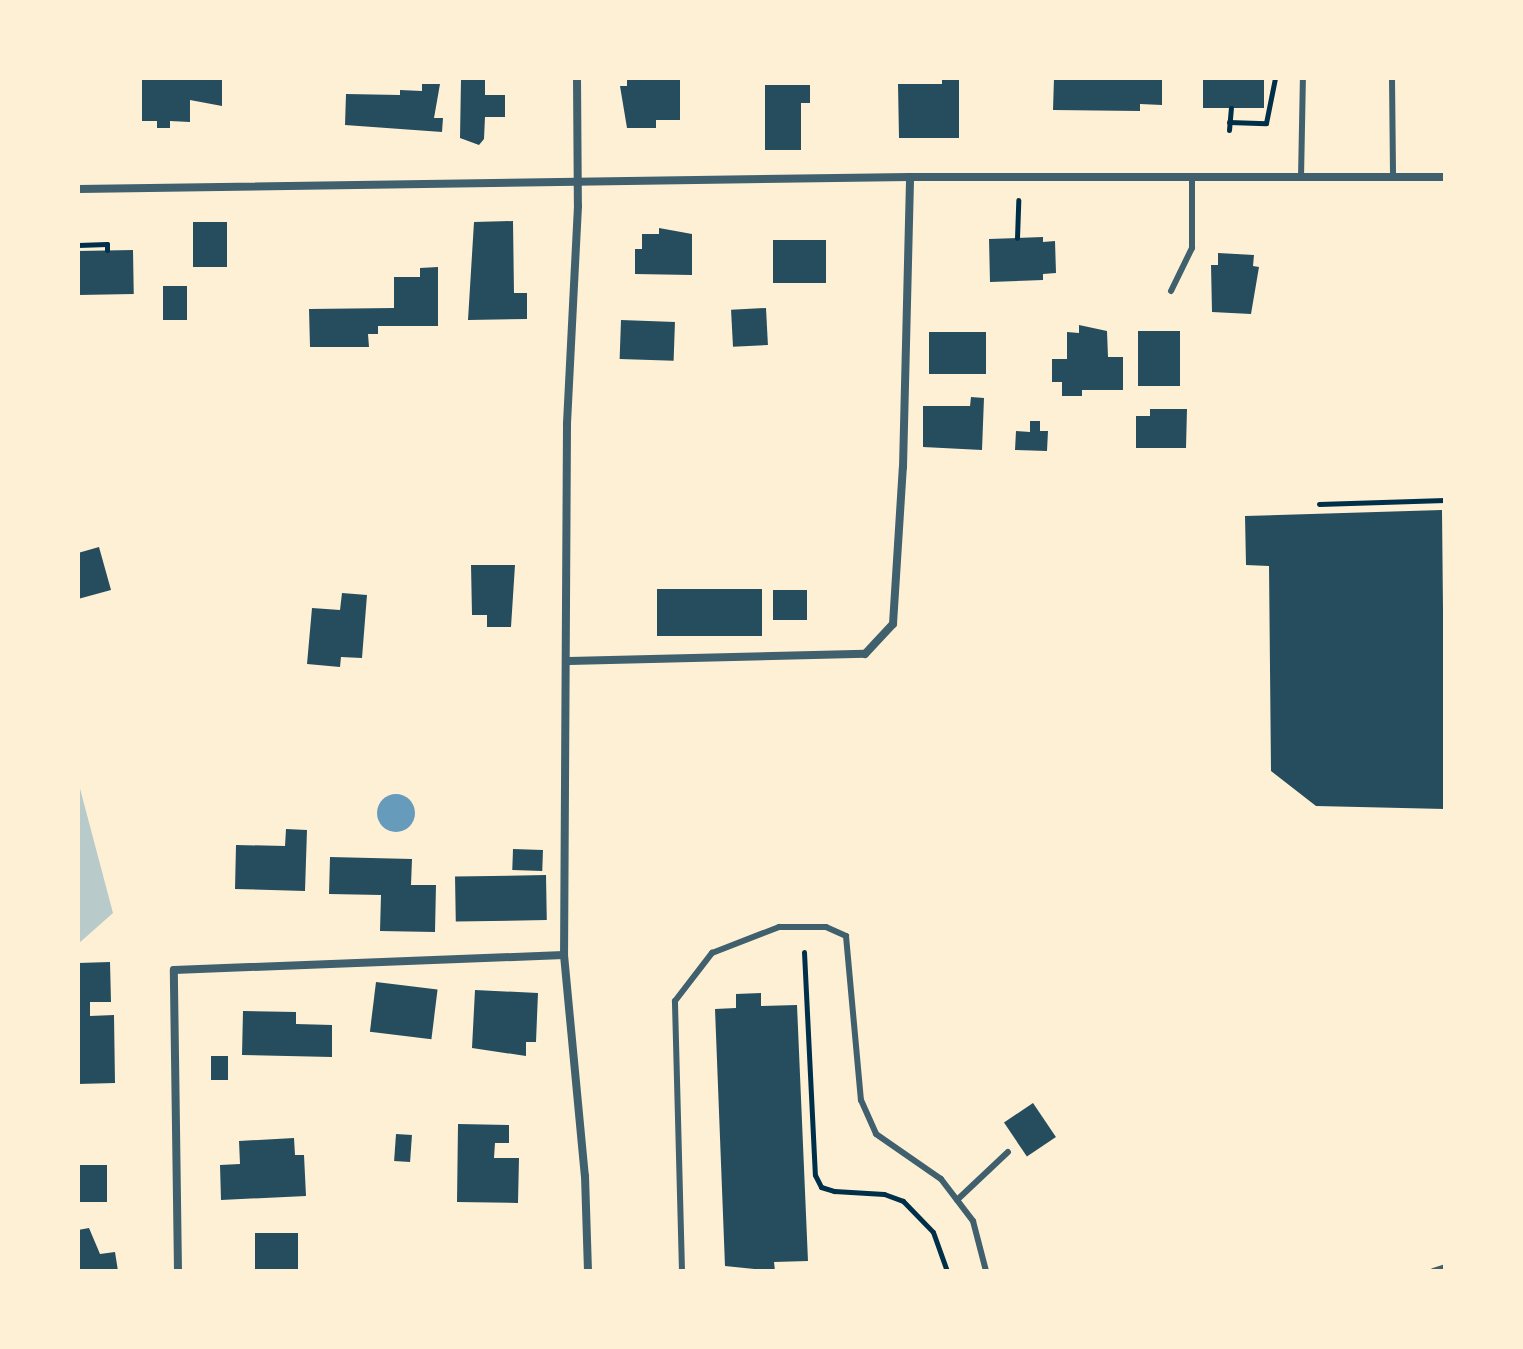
<!DOCTYPE html>
<style>
body{margin:0}
#map{position:relative;width:1523px;height:1349px;overflow:hidden;background:#fdf0d5;font-family:Rubik,sans-serif}
div>[style]{position:absolute}
.green>*{inset:0;background:#b9caca}
.water>*{inset:0;background:#669bbc}
.round{border-radius:50%}
.building>*{inset:0;background:#264d5e;transform-origin:0 0}
.path>*{height:5px;margin:-2.5px;padding:0 2.5px;transform-origin:2.5px;border-radius:2.5px;background:#003049}
.service>*{height:6px;margin:-3px;padding:0 3px;transform-origin:3px;border-radius:3px;background:#3f606c}
.minor>*{height:8px;margin:-4px;padding:0 4px;transform-origin:4px;border-radius:4px;background:#3f606c}
span{translate:-50% -50%;white-space:nowrap;text-align:center;line-height:1.15;-webkit-text-stroke:6px #fdf0d5;paint-order:stroke}
.frame{position:absolute;inset:0;border:80px solid #fdf0d5;pointer-events:none}
</style>
<div id="map">
<div class="green">
<i style="clip-path:polygon(78px 781px,113px 913px,78px 944px)"></i>
</div>
<div class="water">
<i class="round" style="left:377px;top:794px;width:38px;height:38px"></i>
</div>
<div class="building">
<i style="clip-path:polygon(142px 78px,222px 78px,222px 106px,190px 100px,190px 122px,170px 121px,170px 128px,157px 128px,157px 121px,142px 121px)"></i>
<i style="clip-path:polygon(680px 78px,680px 120px,656px 120px,656px 128px,627px 128px,620px 86px,627px 86px,627px 79px)"></i>
<i style="clip-path:polygon(942px 78px,959px 78px,959px 138px,899px 138px,898px 84px,942px 84px)"></i>
<i style="clip-path:polygon(1054px 78px,1162px 78px,1162px 105px,1140px 104px,1140px 111px,1053px 110px)"></i>
<i style="left:1203px;top:78px;width:61px;height:30px"></i>
<i style="clip-path:polygon(461px 79px,485px 79px,485px 95px,505px 95px,505px 117px,485px 117px,484px 139px,479px 145px,460px 138px)"></i>
<i style="clip-path:polygon(422px 84px,440px 84px,434px 118px,443px 118px,442px 132px,345px 125px,346px 94px,400px 95px,400px 90px,422px 91px)"></i>
<i style="clip-path:polygon(765px 85px,810px 85px,810px 103px,801px 103px,801px 150px,765px 150px)"></i>
<i style="clip-path:polygon(513px 221px,514px 293px,527px 293px,527px 319px,468px 320px,474px 222px)"></i>
<i style="left:193px;top:222px;width:34px;height:45px"></i>
<i style="clip-path:polygon(659px 228px,692px 234px,692px 275px,635px 274px,635px 249px,642px 249px,642px 234px,659px 234px)"></i>
<i style="clip-path:polygon(1043px 237px,1043px 242px,1055px 241px,1056px 273px,1043px 274px,1043px 280px,990px 282px,989px 239px)"></i>
<i style="left:773px;top:240px;width:53px;height:43px"></i>
<i style="left:133px;top:250px;width:44px;height:55px;rotate:89deg"></i>
<i style="clip-path:polygon(1218px 253px,1254px 255px,1253px 266px,1259px 267px,1251px 314px,1212px 312px,1211px 265px,1218px 265px)"></i>
<i style="clip-path:polygon(438px 267px,438px 326px,378px 326px,378px 334px,368px 334px,369px 347px,310px 347px,309px 309px,394px 308px,394px 277px,420px 277px,420px 268px)"></i>
<i style="left:163px;top:286px;width:24px;height:34px"></i>
<i style="left:766px;top:308px;width:37px;height:35px;rotate:87deg"></i>
<i style="left:621px;top:320px;width:54px;height:39px;rotate:2deg"></i>
<i style="clip-path:polygon(1079px 325px,1107px 331px,1108px 357px,1123px 357px,1123px 390px,1082px 390px,1082px 396px,1062px 396px,1062px 382px,1052px 382px,1052px 359px,1067px 359px,1067px 332px,1079px 333px)"></i>
<i style="left:1138px;top:331px;width:42px;height:55px"></i>
<i style="left:929px;top:332px;width:57px;height:42px"></i>
<i style="clip-path:polygon(971px 397px,984px 398px,982px 450px,923px 447px,923px 406px,970px 406px)"></i>
<i style="clip-path:polygon(1150px 409px,1187px 409px,1186px 448px,1136px 448px,1136px 416px,1150px 416px)"></i>
<i style="clip-path:polygon(1030px 421px,1040px 421px,1040px 431px,1048px 431px,1047px 451px,1015px 450px,1016px 431px,1030px 432px)"></i>
<i style="clip-path:polygon(1442px 510px,1445px 809px,1316px 806px,1271px 771px,1269px 566px,1246px 565px,1245px 516px)"></i>
<i style="clip-path:polygon(99px 547px,111px 590px,78px 599px,78px 553px)"></i>
<i style="clip-path:polygon(471px 565px,515px 565px,511px 627px,487px 627px,487px 615px,472px 615px)"></i>
<i style="left:657px;top:589px;width:105px;height:47px"></i>
<i style="left:773px;top:590px;width:34px;height:30px"></i>
<i style="clip-path:polygon(342px 593px,367px 595px,362px 658px,341px 657px,340px 667px,307px 664px,312px 608px,340px 610px)"></i>
<i style="clip-path:polygon(286px 829px,307px 830px,305px 891px,235px 889px,236px 845px,285px 846px)"></i>
<i style="left:513px;top:849px;width:30px;height:21px;rotate:2deg"></i>
<i style="clip-path:polygon(330px 857px,412px 859px,411px 885px,436px 885px,435px 932px,380px 931px,381px 895px,329px 894px)"></i>
<i style="left:546px;top:875px;width:45px;height:91px;rotate:89deg"></i>
<i style="clip-path:polygon(110px 962px,111px 1002px,90px 1002px,90px 1016px,114px 1015px,115px 1083px,78px 1084px,78px 963px)"></i>
<i style="left:376px;top:982px;width:62px;height:50px;rotate:7deg"></i>
<i style="clip-path:polygon(475px 990px,538px 993px,536px 1042px,526px 1042px,526px 1056px,472px 1048px)"></i>
<i style="clip-path:polygon(761px 993px,761px 1006px,797px 1005px,808px 1261px,774px 1262px,775px 1271px,725px 1266px,715px 1009px,736px 1008px,736px 994px)"></i>
<i style="clip-path:polygon(243px 1011px,296px 1012px,296px 1024px,332px 1025px,332px 1057px,242px 1055px)"></i>
<i style="left:211px;top:1056px;width:17px;height:24px"></i>
<i style="left:1033px;top:1103px;width:41px;height:35px;rotate:56deg"></i>
<i style="clip-path:polygon(458px 1124px,509px 1125px,509px 1143px,495px 1143px,494px 1158px,519px 1158px,518px 1203px,457px 1202px)"></i>
<i style="left:396px;top:1134px;width:16px;height:27px;rotate:4deg"></i>
<i style="clip-path:polygon(294px 1138px,295px 1155px,304px 1155px,306px 1196px,221px 1200px,220px 1165px,240px 1164px,239px 1141px)"></i>
<i style="left:78px;top:1165px;width:29px;height:37px"></i>
<i style="clip-path:polygon(89px 1228px,100px 1254px,115px 1252px,118px 1271px,78px 1271px,78px 1230px)"></i>
<i style="left:255px;top:1233px;width:43px;height:38px"></i>
</div>
<div class="path">
<i style="left:1229px;top:122px;width:37px;rotate:2deg"></i>
<i style="left:1266px;top:123px;width:46px;rotate:-78.7deg"></i>
<i style="left:1229px;top:130px;width:22px;rotate:-85deg"></i>
<i style="left:1017px;top:238px;width:38px;rotate:-88deg"></i>
<i style="left:78px;top:245px;width:29px;rotate:-2deg"></i>
<i style="left:107px;top:244px;width:6px;rotate:90deg"></i>
<i style="left:1319px;top:504px;width:126px;rotate:-1.8deg"></i>
<i style="left:804px;top:952px;width:223px;rotate:87.2deg"></i>
<i style="left:815px;top:1175px;width:13px;rotate:63deg"></i>
<i style="left:821px;top:1187px;width:14px;rotate:17deg"></i>
<i style="left:834px;top:1191px;width:50px;rotate:3.4deg"></i>
<i style="left:884px;top:1194px;width:20px;rotate:20deg"></i>
<i style="left:903px;top:1201px;width:43px;rotate:45.9deg"></i>
<i style="left:933px;top:1232px;width:41px;rotate:70.3deg"></i>
</div>
<div class="service">
<i style="left:1392px;top:78px;width:100px;rotate:89.4deg"></i>
<i style="left:1301px;top:178px;width:100px;rotate:-88.9deg"></i>
<i style="left:1171px;top:291px;width:48px;rotate:-64deg"></i>
<i style="left:1192px;top:248px;width:71px;rotate:-90deg"></i>
<i style="left:957px;top:1200px;width:70px;rotate:-43.3deg"></i>
<i style="left:682px;top:1271px;width:270px;rotate:-91.5deg"></i>
<i style="left:675px;top:1001px;width:61px;rotate:-52.4deg"></i>
<i style="left:712px;top:953px;width:72px;rotate:-21.2deg"></i>
<i style="left:779px;top:927px;width:47px"></i>
<i style="left:826px;top:927px;width:22px;rotate:24deg"></i>
<i style="left:846px;top:936px;width:165px;rotate:84.8deg"></i>
<i style="left:861px;top:1100px;width:37px;rotate:66deg"></i>
<i style="left:876px;top:1134px;width:79px;rotate:34.7deg"></i>
<i style="left:941px;top:1179px;width:53px;rotate:52.7deg"></i>
<i style="left:973px;top:1221px;width:52px;rotate:75.4deg"></i>
<i style="left:1433px;top:1271px;width:13px;rotate:-18deg"></i>
</div>
<div class="minor">
<i style="left:577px;top:78px;width:128px;rotate:89.6deg"></i>
<i style="left:578px;top:206px;width:219px;rotate:92.9deg"></i>
<i style="left:567px;top:425px;width:530px;rotate:90.32deg"></i>
<i style="left:564px;top:955px;width:222px;rotate:84.6deg"></i>
<i style="left:585px;top:1176px;width:95px;rotate:88.2deg"></i>
<i style="left:78px;top:189px;width:832px;rotate:-0.83deg"></i>
<i style="left:910px;top:177px;width:535px"></i>
<i style="left:569px;top:661px;width:296px;rotate:-1.4deg"></i>
<i style="left:865px;top:654px;width:41px;rotate:-47deg"></i>
<i style="left:893px;top:624px;width:157px;rotate:-86.4deg"></i>
<i style="left:903px;top:467px;width:290px;rotate:-88.6deg"></i>
<i style="left:178px;top:1271px;width:301px;rotate:-90.8deg"></i>
<i style="left:174px;top:970px;width:390px;rotate:-2.2deg"></i>
</div>
<div class="frame"></div>
</div>
